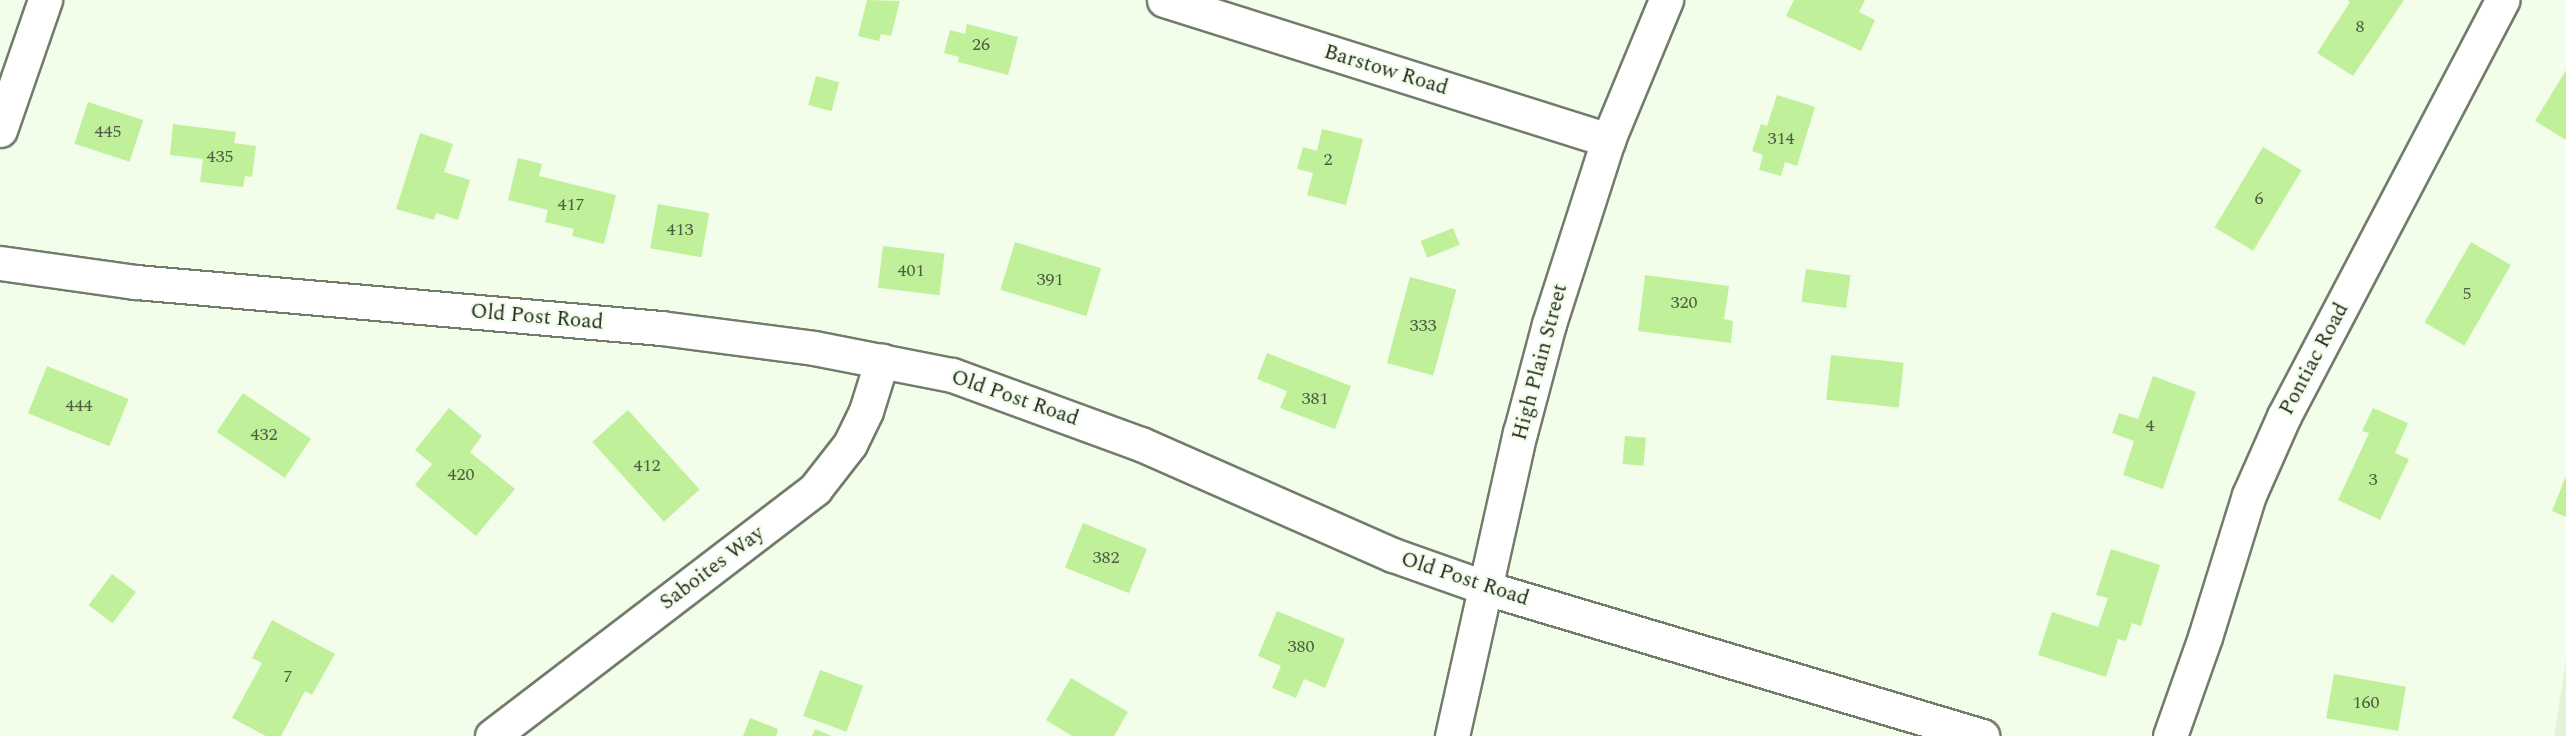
<!DOCTYPE html>
<style>
body{margin:0}
#map{position:relative;width:2566px;height:736px;overflow:hidden;background:#f2feea;font-family:Spectral,serif}
div>[style]{position:absolute}
.built>*{inset:0;background:#e3f3d9}
.building>*{inset:0;background:#c0f09a;transform-origin:0 0}
.roads{filter:drop-shadow(2px 0 #727c6b) drop-shadow(-2px 0 #727c6b) drop-shadow(0 2px #727c6b) drop-shadow(0 -2px #727c6b)}
.minor>*{height:33px;margin:-16.5px;padding:0 16.5px;transform-origin:16.5px;border-radius:16.5px;background:#fff}
.major>*{height:33px;margin:-16.5px;padding:0 16.5px;transform-origin:16.5px;border-radius:16.5px;background:#fff}
span{translate:-50% -50%;white-space:nowrap;text-align:center;line-height:1.15;-webkit-text-stroke:5px #f2feea;paint-order:stroke}
.number-label{font-size:18px;color:#4d5c42}
.number-label span{-webkit-text-stroke-width:0}
.street-label{font-size:21px;color:#272b24}
</style>
<div id="map">
<div class="built">
<i style="clip-path:polygon(2566px 660px,2566px 736px,2554px 736px)"></i>
</div>
<div class="building">
<i style="clip-path:polygon(867px 0,900px 1px,891px 36px,881px 34px,879px 41px,858px 36px)"></i>
<i style="clip-path:polygon(1794px 0,1865px 0,1859px 12px,1875px 20px,1861px 51px,1786px 16px)"></i>
<i style="clip-path:polygon(2347px 0,2404px 0,2353px 76px,2317px 53px,2350px 2px)"></i>
<i style="clip-path:polygon(967px 24px,1018px 37px,1008px 75px,958px 62px,959px 57px,944px 53px,950px 30px,965px 34px)"></i>
<i style="clip-path:polygon(2566px 70px,2566px 140px,2535px 121px)"></i>
<i style="left:816px;top:76px;width:24px;height:30px;rotate:15deg"></i>
<i style="clip-path:polygon(1777px 95px,1815px 107px,1797px 166px,1785px 162px,1781px 176px,1759px 170px,1763px 155px,1752px 151px,1761px 124px,1767px 126px)"></i>
<i style="left:88px;top:102px;width:58px;height:44px;rotate:18deg"></i>
<i style="clip-path:polygon(173px 124px,236px 132px,234px 143px,256px 146px,252px 177px,245px 176px,243px 187px,200px 182px,203px 159px,170px 155px)"></i>
<i style="clip-path:polygon(1322px 129px,1363px 139px,1346px 205px,1307px 195px,1313px 173px,1297px 169px,1303px 147px,1317px 151px)"></i>
<i style="clip-path:polygon(420px 133px,453px 144px,444px 172px,470px 180px,458px 220px,436px 213px,434px 220px,396px 209px)"></i>
<i style="left:2263px;top:147px;width:45px;height:94px;rotate:31deg"></i>
<i style="clip-path:polygon(518px 158px,542px 164px,539px 176px,616px 195px,604px 244px,572px 236px,574px 229px,545px 222px,548px 210px,508px 200px)"></i>
<i style="left:658px;top:204px;width:52px;height:45px;rotate:10deg"></i>
<i style="left:1453px;top:228px;width:18px;height:35px;rotate:68deg"></i>
<i style="left:1015px;top:242px;width:90px;height:50px;rotate:17deg"></i>
<i style="left:2471px;top:242px;width:46px;height:93px;rotate:30deg"></i>
<i style="left:883px;top:246px;width:62px;height:42px;rotate:7deg"></i>
<i style="left:1806px;top:269px;width:45px;height:33px;rotate:8deg"></i>
<i style="clip-path:polygon(1645px 275px,1729px 286px,1724px 319px,1733px 321px,1731px 343px,1638px 331px)"></i>
<i style="left:1410px;top:277px;width:48px;height:89px;rotate:15deg"></i>
<i style="clip-path:polygon(1267px 353px,1351px 386px,1335px 429px,1280px 408px,1287px 391px,1257px 379px)"></i>
<i style="left:1831px;top:355px;width:73px;height:45px;rotate:6deg"></i>
<i style="left:47px;top:366px;width:88px;height:51px;rotate:22deg"></i>
<i style="clip-path:polygon(2153px 376px,2196px 392px,2163px 489px,2123px 475px,2134px 441px,2112px 433px,2119px 413px,2138px 419px)"></i>
<i style="left:243px;top:393px;width:82px;height:47px;rotate:34deg"></i>
<i style="clip-path:polygon(449px 408px,482px 436px,470px 452px,515px 489px,476px 536px,415px 485px,432px 464px,415px 450px)"></i>
<i style="clip-path:polygon(2373px 408px,2408px 423px,2395px 453px,2409px 459px,2380px 520px,2338px 500px,2369px 433px,2362px 431px)"></i>
<i style="left:628px;top:410px;width:107px;height:48px;rotate:48deg"></i>
<i style="left:1625px;top:436px;width:21px;height:28px;rotate:5deg"></i>
<i style="clip-path:polygon(2566px 476px,2566px 517px,2552px 511px)"></i>
<i style="left:1083px;top:523px;width:69px;height:48px;rotate:22deg"></i>
<i style="clip-path:polygon(2111px 549px,2160px 565px,2141px 626px,2132px 623px,2126px 641px,2118px 639px,2106px 677px,2038px 655px,2052px 612px,2098px 627px,2108px 598px,2096px 595px)"></i>
<i style="left:112px;top:574px;width:30px;height:39px;rotate:37deg"></i>
<i style="clip-path:polygon(1277px 611px,1345px 639px,1325px 688px,1304px 679px,1296px 698px,1272px 688px,1281px 666px,1258px 656px)"></i>
<i style="clip-path:polygon(272px 620px,335px 654px,312px 695px,305px 691px,281px 736px,266px 736px,232px 718px,262px 663px,252px 658px)"></i>
<i style="left:820px;top:670px;width:46px;height:49px;rotate:20deg"></i>
<i style="left:2334px;top:674px;width:73px;height:45px;rotate:10deg"></i>
<i style="clip-path:polygon(1071px 678px,1128px 712px,1114px 736px,1072px 736px,1046px 720px)"></i>
<i style="clip-path:polygon(750px 718px,778px 729px,776px 736px,743px 736px)"></i>
<i style="clip-path:polygon(815px 729px,832px 736px,812px 736px)"></i>
</div>
<div class="roads">
<div class="minor">
<i style="left:1164px;top:0;width:466px;rotate:17.5deg"></i>
<i style="left:0;top:130px;width:138px;rotate:-70.9deg"></i>
<i style="left:0;top:263px;width:137px;rotate:8deg"></i>
<i style="left:136px;top:282px;width:527px;rotate:5.01deg"></i>
<i style="left:661px;top:328px;width:154px;rotate:7.4deg"></i>
<i style="left:814px;top:348px;width:141px;rotate:11.1deg"></i>
<i style="left:952px;top:375px;width:201px;rotate:20.1deg"></i>
<i style="left:1141px;top:444px;width:275px;rotate:23.8deg"></i>
<i style="left:1393px;top:555px;width:99px;rotate:19.5deg"></i>
<i style="left:1486px;top:588px;width:518px;rotate:16.61deg"></i>
<i style="left:492px;top:736px;width:407px;rotate:-37.4deg"></i>
<i style="left:815px;top:489px;width:57px;rotate:-52.1deg"></i>
<i style="left:850px;top:444px;width:37px;rotate:-64deg"></i>
<i style="left:866px;top:411px;width:53px;rotate:-72.6deg"></i>
<i style="left:2170px;top:736px;width:105px;rotate:-70.5deg"></i>
<i style="left:2205px;top:637px;width:149px;rotate:-72.8deg"></i>
<i style="left:2249px;top:495px;width:86px;rotate:-66.1deg"></i>
<i style="left:2284px;top:416px;width:470px;rotate:-62.3deg"></i>
</div>
<div class="major">
<i style="left:1452px;top:736px;width:311px;rotate:-77.4deg"></i>
<i style="left:1520px;top:433px;width:113px;rotate:-75.1deg"></i>
<i style="left:1549px;top:324px;width:193px;rotate:-72.2deg"></i>
<i style="left:1608px;top:140px;width:152px;rotate:-67.5deg"></i>
</div>
</div>
<div class="number-label">
<span style="left:2360px;top:27px">8</span>
<span style="left:981px;top:45px">26</span>
<span style="left:108px;top:132px">445</span>
<span style="left:1781px;top:139px">314</span>
<span style="left:220px;top:157px">435</span>
<span style="left:1328px;top:160px">2</span>
<span style="left:2259px;top:199px">6</span>
<span style="left:571px;top:205px">417</span>
<span style="left:680px;top:230px">413</span>
<span style="left:911px;top:271px">401</span>
<span style="left:1050px;top:280px">391</span>
<span style="left:2467px;top:294px">5</span>
<span style="left:1684px;top:303px">320</span>
<span style="left:1423px;top:326px">333</span>
<span style="left:1315px;top:399px">381</span>
<span style="left:79px;top:406px">444</span>
<span style="left:2150px;top:426px">4</span>
<span style="left:264px;top:435px">432</span>
<span style="left:647px;top:466px">412</span>
<span style="left:461px;top:475px">420</span>
<span style="left:2373px;top:480px">3</span>
<span style="left:1106px;top:558px">382</span>
<span style="left:1301px;top:647px">380</span>
<span style="left:288px;top:677px">7</span>
<span style="left:2366px;top:703px">160</span>
</div>
<div class="street-label">
<span style="left:1386px;top:70px;rotate:17deg">Barstow Road</span>
<span style="left:537px;top:317px;rotate:5deg">Old Post Road</span>
<span style="left:2314px;top:359px;rotate:-62deg">Pontiac Road</span>
<span style="left:1540px;top:362px;rotate:-75deg">High Plain Street</span>
<span style="left:1015px;top:398px;rotate:19deg">Old Post Road</span>
<span style="left:712px;top:568px;rotate:-37deg">Saboites Way</span>
<span style="left:1465px;top:579px;rotate:18deg">Old Post Road</span>
</div>
</div>
